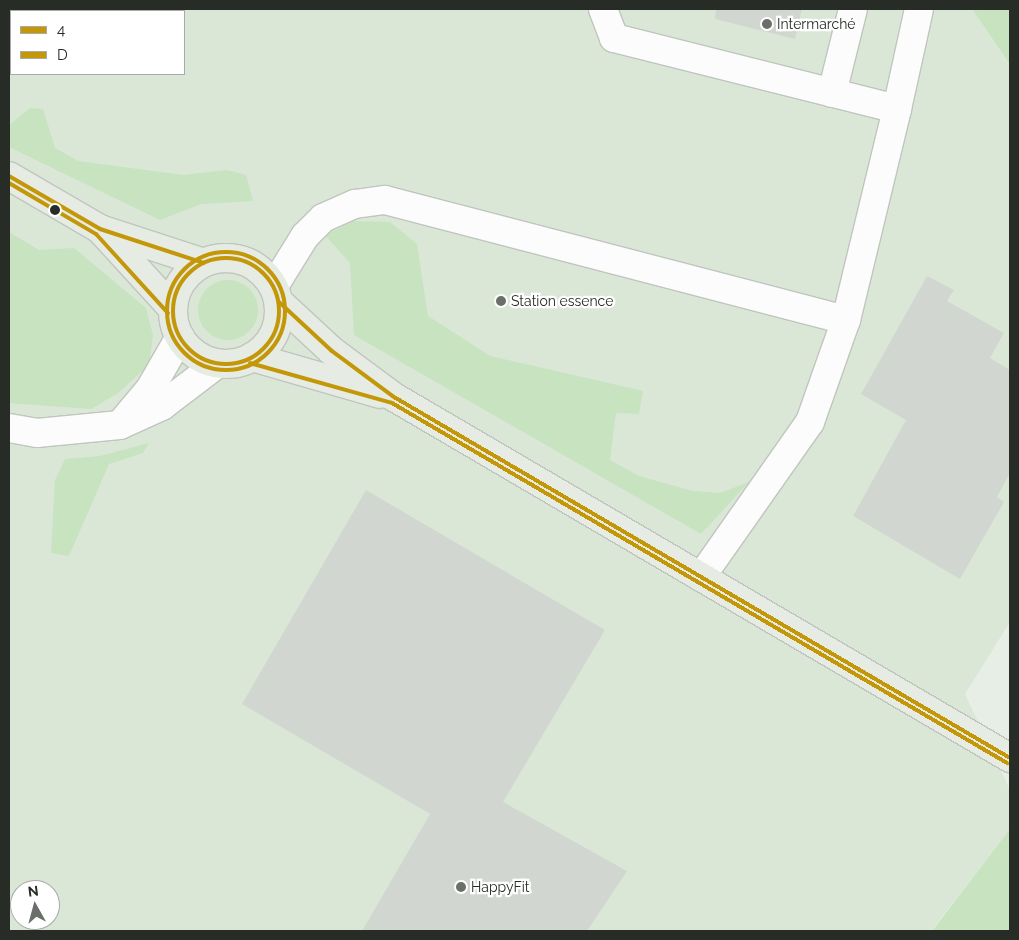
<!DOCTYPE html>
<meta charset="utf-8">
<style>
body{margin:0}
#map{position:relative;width:1019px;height:940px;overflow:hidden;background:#e7eee6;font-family:Raleway,sans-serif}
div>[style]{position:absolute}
.built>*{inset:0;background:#dae7d7}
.green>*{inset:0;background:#c7e3c0}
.round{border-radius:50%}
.building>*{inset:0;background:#d1d7d0}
.roads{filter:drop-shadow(1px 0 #c0c5be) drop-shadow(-1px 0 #c0c5be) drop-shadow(0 1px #c0c5be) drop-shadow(0 -1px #c0c5be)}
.minor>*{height:28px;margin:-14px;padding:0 14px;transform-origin:14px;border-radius:14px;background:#fbfcfb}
.major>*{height:28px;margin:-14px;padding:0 14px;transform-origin:14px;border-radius:14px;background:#e6ebe4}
.major>.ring{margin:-14px;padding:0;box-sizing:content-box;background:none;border:28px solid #e6ebe4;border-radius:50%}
.bus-1>*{height:4px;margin:-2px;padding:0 2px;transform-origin:2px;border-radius:2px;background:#c39708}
.bus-1>.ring{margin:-2px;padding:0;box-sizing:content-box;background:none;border:4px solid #c39708;border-radius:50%}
.bus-2>*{height:4px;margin:-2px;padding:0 2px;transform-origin:2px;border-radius:2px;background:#c39708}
.bus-2>.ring{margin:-2px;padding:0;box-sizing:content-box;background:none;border:4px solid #c39708;border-radius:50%}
.dots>*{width:14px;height:14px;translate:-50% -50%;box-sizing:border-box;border:2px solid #fff;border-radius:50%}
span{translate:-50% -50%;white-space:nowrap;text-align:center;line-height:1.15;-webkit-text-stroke:4.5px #fff;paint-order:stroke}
.poi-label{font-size:14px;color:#272c26}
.left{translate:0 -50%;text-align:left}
.frame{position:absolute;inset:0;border:10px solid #272c26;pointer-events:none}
.legend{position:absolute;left:10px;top:10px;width:175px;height:65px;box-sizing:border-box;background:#fff;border:1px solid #a9aba8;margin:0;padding:6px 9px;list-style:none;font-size:15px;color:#272c26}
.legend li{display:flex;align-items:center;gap:10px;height:25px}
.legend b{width:25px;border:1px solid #a9aba8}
.north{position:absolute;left:10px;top:880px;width:50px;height:50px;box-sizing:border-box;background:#fff;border:1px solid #a9aba8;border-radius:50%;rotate:353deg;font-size:14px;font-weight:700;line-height:20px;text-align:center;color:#272c26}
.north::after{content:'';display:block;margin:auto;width:18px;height:22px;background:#6a7069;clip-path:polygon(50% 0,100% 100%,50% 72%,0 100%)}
</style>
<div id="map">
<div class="built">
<i style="clip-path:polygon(evenodd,19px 9px,972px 9px,1010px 66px,1010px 622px,965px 694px,1010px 790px,1010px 829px,931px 931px,9px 931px,9px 50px,11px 40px,11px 74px,184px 74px,184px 11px,19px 9px,20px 890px,50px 890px,50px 920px,20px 920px,20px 890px)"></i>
</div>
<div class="green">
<i style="clip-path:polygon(972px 9px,1010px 9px,1010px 66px,1010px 65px)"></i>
<i style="clip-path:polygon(30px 108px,43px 109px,55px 148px,78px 161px,183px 175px,227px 170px,246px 175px,253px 201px,201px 204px,160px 220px,9px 147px,9px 125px)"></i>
<i style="clip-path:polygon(354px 221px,390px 222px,417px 244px,428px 316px,490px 356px,643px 391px,639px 414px,616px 413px,610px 460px,639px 476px,693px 491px,720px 493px,749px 482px,701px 534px,354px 335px,350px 263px,325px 235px)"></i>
<i style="clip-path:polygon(9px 232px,39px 250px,74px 248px,146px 308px,153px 335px,149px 365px,118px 393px,91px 409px,9px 403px)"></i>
<i class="round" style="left:198px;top:280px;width:60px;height:60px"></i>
<i style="clip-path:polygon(149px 443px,143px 453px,109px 464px,69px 556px,51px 553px,55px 480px,65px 459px,100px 456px)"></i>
<i style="clip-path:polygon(1010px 829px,1010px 931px,932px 931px)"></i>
</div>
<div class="building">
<i style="clip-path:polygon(716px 9px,802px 9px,795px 39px,715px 19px)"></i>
<i style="clip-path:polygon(927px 276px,954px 290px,947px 301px,1004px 333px,990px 358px,1010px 370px,1010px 473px,997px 497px,1004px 502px,960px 579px,853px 516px,906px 420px,861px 394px)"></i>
<i style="clip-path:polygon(366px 490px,605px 630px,503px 802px,627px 871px,587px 931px,362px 931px,430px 814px,242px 704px)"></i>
</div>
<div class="roads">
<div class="minor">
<i style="left:832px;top:93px;width:87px;rotate:-76deg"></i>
<i style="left:897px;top:109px;width:102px;rotate:-77.6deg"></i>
<i style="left:274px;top:286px;width:59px;rotate:-58.2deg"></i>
<i style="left:305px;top:236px;width:25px;rotate:-45deg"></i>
<i style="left:323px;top:218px;width:35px;rotate:-24deg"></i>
<i style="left:355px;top:204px;width:30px;rotate:-8deg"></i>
<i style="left:385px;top:200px;width:476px;rotate:14.6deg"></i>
<i style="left:846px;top:320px;width:217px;rotate:-76.4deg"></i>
<i style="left:897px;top:109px;width:292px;rotate:-165.9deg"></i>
<i style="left:614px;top:38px;width:31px;rotate:-111deg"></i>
<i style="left:124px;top:420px;width:40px;rotate:-50deg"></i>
<i style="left:150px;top:389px;width:60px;rotate:-60deg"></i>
<i style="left:9px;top:428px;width:28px;rotate:10deg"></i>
<i style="left:37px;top:433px;width:83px;rotate:-5.5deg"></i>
<i style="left:120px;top:425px;width:46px;rotate:-24.3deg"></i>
<i style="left:162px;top:406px;width:69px;rotate:-37.4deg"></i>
<i style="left:701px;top:577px;width:189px;rotate:-54.9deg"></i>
<i style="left:810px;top:422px;width:108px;rotate:-70.6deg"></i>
</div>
<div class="major">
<i style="left:9px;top:176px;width:105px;rotate:30.2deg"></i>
<i style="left:100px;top:229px;width:109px;rotate:18.1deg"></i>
<i style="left:100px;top:229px;width:108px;rotate:47.6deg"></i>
<i class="ring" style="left:173px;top:258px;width:78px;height:78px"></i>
<i style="left:279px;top:302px;width:72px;rotate:42.8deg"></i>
<i style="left:332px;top:351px;width:77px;rotate:36.6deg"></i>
<i style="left:394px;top:397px;width:714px;rotate:30.37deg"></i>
<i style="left:252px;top:357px;width:133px;rotate:16.1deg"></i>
</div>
</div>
<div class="bus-1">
<i style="left:9px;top:176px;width:105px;rotate:30.2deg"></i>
<i style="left:100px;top:229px;width:109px;rotate:18.1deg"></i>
<i class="ring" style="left:173px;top:258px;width:102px;height:102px"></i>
<i style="left:279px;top:302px;width:72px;rotate:42.8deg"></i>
<i style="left:332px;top:351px;width:77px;rotate:36.6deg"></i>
<i style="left:394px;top:397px;width:714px;rotate:30.37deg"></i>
</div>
<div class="bus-2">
<i style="left:9px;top:183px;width:101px;rotate:30.4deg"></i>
<i style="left:96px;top:234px;width:107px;rotate:47.7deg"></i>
<i class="ring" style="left:167px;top:252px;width:114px;height:114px"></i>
<i style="left:250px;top:363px;width:148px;rotate:15.7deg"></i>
<i style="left:392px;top:403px;width:713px;rotate:30.34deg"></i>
</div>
<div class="dots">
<i style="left:767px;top:24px;background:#6a7069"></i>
<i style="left:55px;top:210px;background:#272c26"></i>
<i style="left:501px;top:301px;background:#6a7069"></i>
<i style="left:461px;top:887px;background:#6a7069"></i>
</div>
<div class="poi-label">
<span class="left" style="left:777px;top:24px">Intermarché</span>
<span class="left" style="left:511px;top:301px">Station essence</span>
<span class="left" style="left:471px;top:887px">HappyFit</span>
</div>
<div class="frame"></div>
<ul class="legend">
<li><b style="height:6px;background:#c39708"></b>4</li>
<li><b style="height:6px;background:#c39708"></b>D</li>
</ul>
<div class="north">N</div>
</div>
